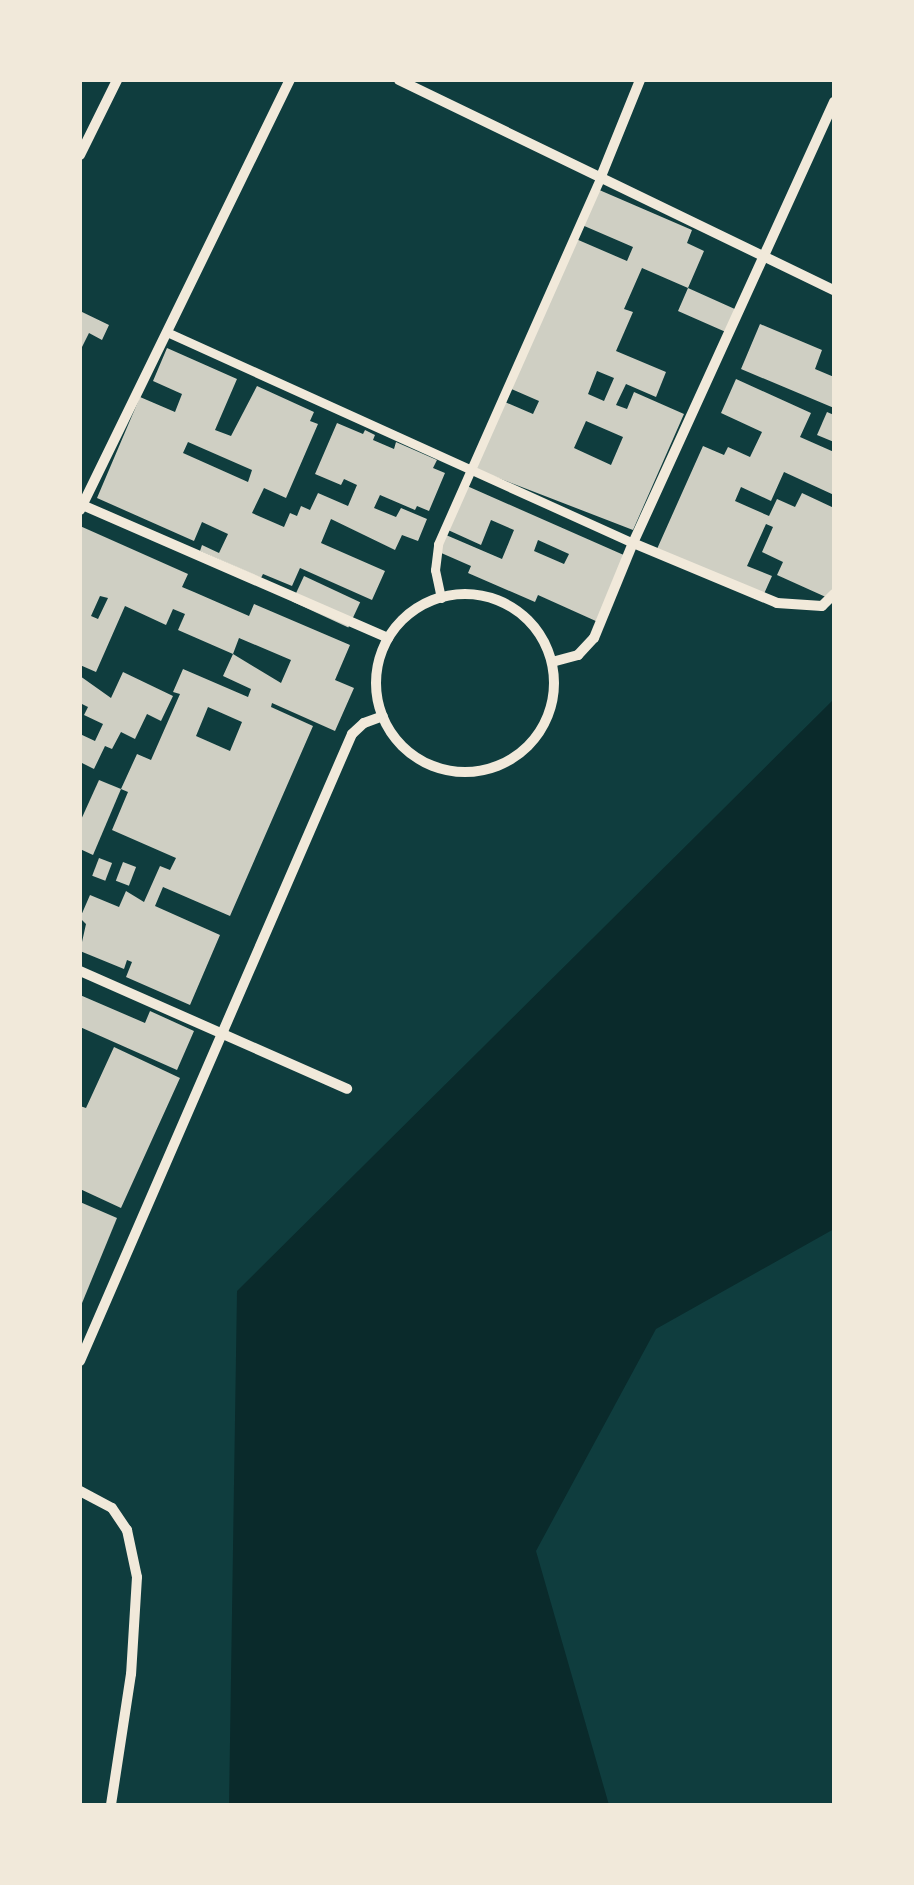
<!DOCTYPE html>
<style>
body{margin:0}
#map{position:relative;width:914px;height:1885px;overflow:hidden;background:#0f3d3e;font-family:"Noto Serif",serif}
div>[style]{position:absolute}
.water>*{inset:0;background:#0a2a2b}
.building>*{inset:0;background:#cfcfc3;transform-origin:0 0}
.pedestrian>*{height:9px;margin:-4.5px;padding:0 4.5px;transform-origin:4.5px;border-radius:4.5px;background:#f1e9da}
.minor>*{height:10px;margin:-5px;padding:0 5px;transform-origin:5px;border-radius:5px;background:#f1e9da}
.minor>.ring{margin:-5px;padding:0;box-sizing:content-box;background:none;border:10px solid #f1e9da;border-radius:50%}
span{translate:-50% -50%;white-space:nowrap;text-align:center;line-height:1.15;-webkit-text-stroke:10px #f1e9da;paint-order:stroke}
.frame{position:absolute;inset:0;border:82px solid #f1e9da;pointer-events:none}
</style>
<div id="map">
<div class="water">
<i style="clip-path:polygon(834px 699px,834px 1229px,656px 1329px,536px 1551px,609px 1805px,229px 1805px,237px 1291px)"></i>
</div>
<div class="building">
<i style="clip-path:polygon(evenodd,597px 189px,692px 230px,687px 243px,704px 251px,688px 288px,737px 310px,728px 333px,678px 311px,688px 288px,642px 268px,624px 309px,633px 312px,616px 351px,666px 372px,656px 397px,626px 384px,616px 405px,627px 409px,634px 392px,684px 414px,633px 530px,475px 469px,505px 402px,533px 414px,539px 401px,507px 387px,576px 239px,627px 261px,633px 247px,582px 225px,597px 189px,597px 371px,614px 378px,604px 401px,588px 394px,597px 371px,597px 189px,586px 421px,623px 437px,611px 465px,574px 448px,586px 421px)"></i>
<i style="clip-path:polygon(80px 311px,109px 325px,102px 340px,89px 333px,80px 351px)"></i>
<i style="clip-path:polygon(760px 324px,822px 350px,815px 369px,834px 377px,834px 408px,741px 369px)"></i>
<i style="clip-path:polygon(evenodd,167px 348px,237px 379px,215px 430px,231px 436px,257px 386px,314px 412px,310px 421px,318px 424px,286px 498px,264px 488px,252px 513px,284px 527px,290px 513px,297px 516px,301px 506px,310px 510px,318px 493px,348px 506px,357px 485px,344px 479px,341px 485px,315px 474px,337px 423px,363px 434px,365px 430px,375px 435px,373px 440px,394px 449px,396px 442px,437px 460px,433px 468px,445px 473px,429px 511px,417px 506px,415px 510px,380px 495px,374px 508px,396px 517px,401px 508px,427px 519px,418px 541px,402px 535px,395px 550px,331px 519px,321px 543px,385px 571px,372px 600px,300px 568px,292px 586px,263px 574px,261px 578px,200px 551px,202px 545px,219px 553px,228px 534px,202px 522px,194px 541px,97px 498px,140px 397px,175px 412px,182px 394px,153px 381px,167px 348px,188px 442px,252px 470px,248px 482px,183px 453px,188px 442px)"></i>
<i style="clip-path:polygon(736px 379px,811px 413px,800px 437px,834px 452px,834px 495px,784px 472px,771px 501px,741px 487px,735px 501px,769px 516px,777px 499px,795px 507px,802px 493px,834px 508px,834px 586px,828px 598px,777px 575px,783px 562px,762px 552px,773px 527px,766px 524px,747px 566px,772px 576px,763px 596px,657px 549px,703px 446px,724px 455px,728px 447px,750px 457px,762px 432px,721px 413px)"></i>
<i style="clip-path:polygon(827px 412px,834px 415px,834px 442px,817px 435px)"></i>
<i style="clip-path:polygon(evenodd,467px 486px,626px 556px,598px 622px,538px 595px,535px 602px,468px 573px,471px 566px,439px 552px,446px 535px,502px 559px,514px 530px,491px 520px,481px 545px,448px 530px,467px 486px,538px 540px,569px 554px,564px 564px,534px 551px,538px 540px)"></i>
<i style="clip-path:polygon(evenodd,80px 526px,188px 574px,182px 587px,194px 592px,249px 616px,254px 604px,350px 645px,335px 680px,354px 688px,335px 731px,272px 703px,271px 707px,313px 726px,230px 916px,163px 887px,155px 906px,220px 935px,190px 1005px,126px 977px,132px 962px,127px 960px,124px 969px,80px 951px,86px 924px,80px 918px,90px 895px,119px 907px,126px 891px,144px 902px,160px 866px,170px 870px,176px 858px,112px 830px,128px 792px,121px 789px,137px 754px,151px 760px,180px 694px,173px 692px,183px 669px,248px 697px,251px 689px,223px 676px,233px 654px,178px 630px,185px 614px,173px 609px,166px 625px,125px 606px,96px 672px,80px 665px,80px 526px,100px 596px,108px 598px,98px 619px,91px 616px,100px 596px,80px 526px,239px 638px,291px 660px,281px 683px,233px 654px,239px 638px,80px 526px,208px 707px,242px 722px,230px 751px,196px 736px,208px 707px)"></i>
<i style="left:304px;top:576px;width:62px;height:28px;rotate:25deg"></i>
<i style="clip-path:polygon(123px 672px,173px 696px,161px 721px,147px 714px,135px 739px,121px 732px,112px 749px,105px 746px,94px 769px,80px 762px,80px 734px,95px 741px,103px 724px,84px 715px,88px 707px,80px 703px,80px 676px,111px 698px)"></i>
<i style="clip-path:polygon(99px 780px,121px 789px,93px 855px,80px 849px,80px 822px)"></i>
<i style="left:99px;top:858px;width:14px;height:19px;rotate:21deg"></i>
<i style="left:123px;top:862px;width:14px;height:20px;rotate:21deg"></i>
<i style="clip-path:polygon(80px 995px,145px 1023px,150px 1011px,194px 1031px,177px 1070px,80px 1027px)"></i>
<i style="clip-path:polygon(114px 1047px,180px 1078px,121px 1208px,80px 1189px,80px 1106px,86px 1108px)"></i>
<i style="clip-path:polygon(80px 1202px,117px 1218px,80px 1308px)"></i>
</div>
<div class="pedestrian">
<i style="left:169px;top:333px;width:509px;rotate:24.35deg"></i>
<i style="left:441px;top:598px;width:29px;rotate:-102deg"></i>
<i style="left:435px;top:570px;width:26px;rotate:-83deg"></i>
<i style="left:438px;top:544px;width:399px;rotate:-66.1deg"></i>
</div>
<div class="minor">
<i style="left:399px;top:80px;width:483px;rotate:25.8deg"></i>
<i style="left:80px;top:155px;width:84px;rotate:-63.7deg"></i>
<i style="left:600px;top:179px;width:107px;rotate:-68deg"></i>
<i style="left:80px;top:504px;width:336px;rotate:23.5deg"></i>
<i style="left:80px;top:510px;width:479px;rotate:-64deg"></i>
<i style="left:633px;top:543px;width:156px;rotate:22.6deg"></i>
<i style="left:777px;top:603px;width:45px;rotate:3.8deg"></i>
<i style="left:822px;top:606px;width:17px;rotate:-45deg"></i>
<i class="ring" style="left:376px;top:594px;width:168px;height:168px"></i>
<i style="left:552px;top:662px;width:27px;rotate:-15deg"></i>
<i style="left:578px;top:655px;width:23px;rotate:-47deg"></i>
<i style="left:594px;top:638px;width:103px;rotate:-67.7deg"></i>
<i style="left:633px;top:543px;width:485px;rotate:-65.5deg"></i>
<i style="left:80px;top:971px;width:292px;rotate:23.8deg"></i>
<i style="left:80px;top:1361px;width:683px;rotate:-66.55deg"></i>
<i style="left:352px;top:734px;width:16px;rotate:-43deg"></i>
<i style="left:364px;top:723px;width:20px;rotate:-20deg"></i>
<i style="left:80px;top:1491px;width:36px;rotate:28deg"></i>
<i style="left:112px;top:1508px;width:27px;rotate:56deg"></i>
<i style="left:127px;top:1530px;width:48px;rotate:78deg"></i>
<i style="left:137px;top:1577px;width:97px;rotate:93.5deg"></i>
<i style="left:131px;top:1674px;width:133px;rotate:98.7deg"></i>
</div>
<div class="frame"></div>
</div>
